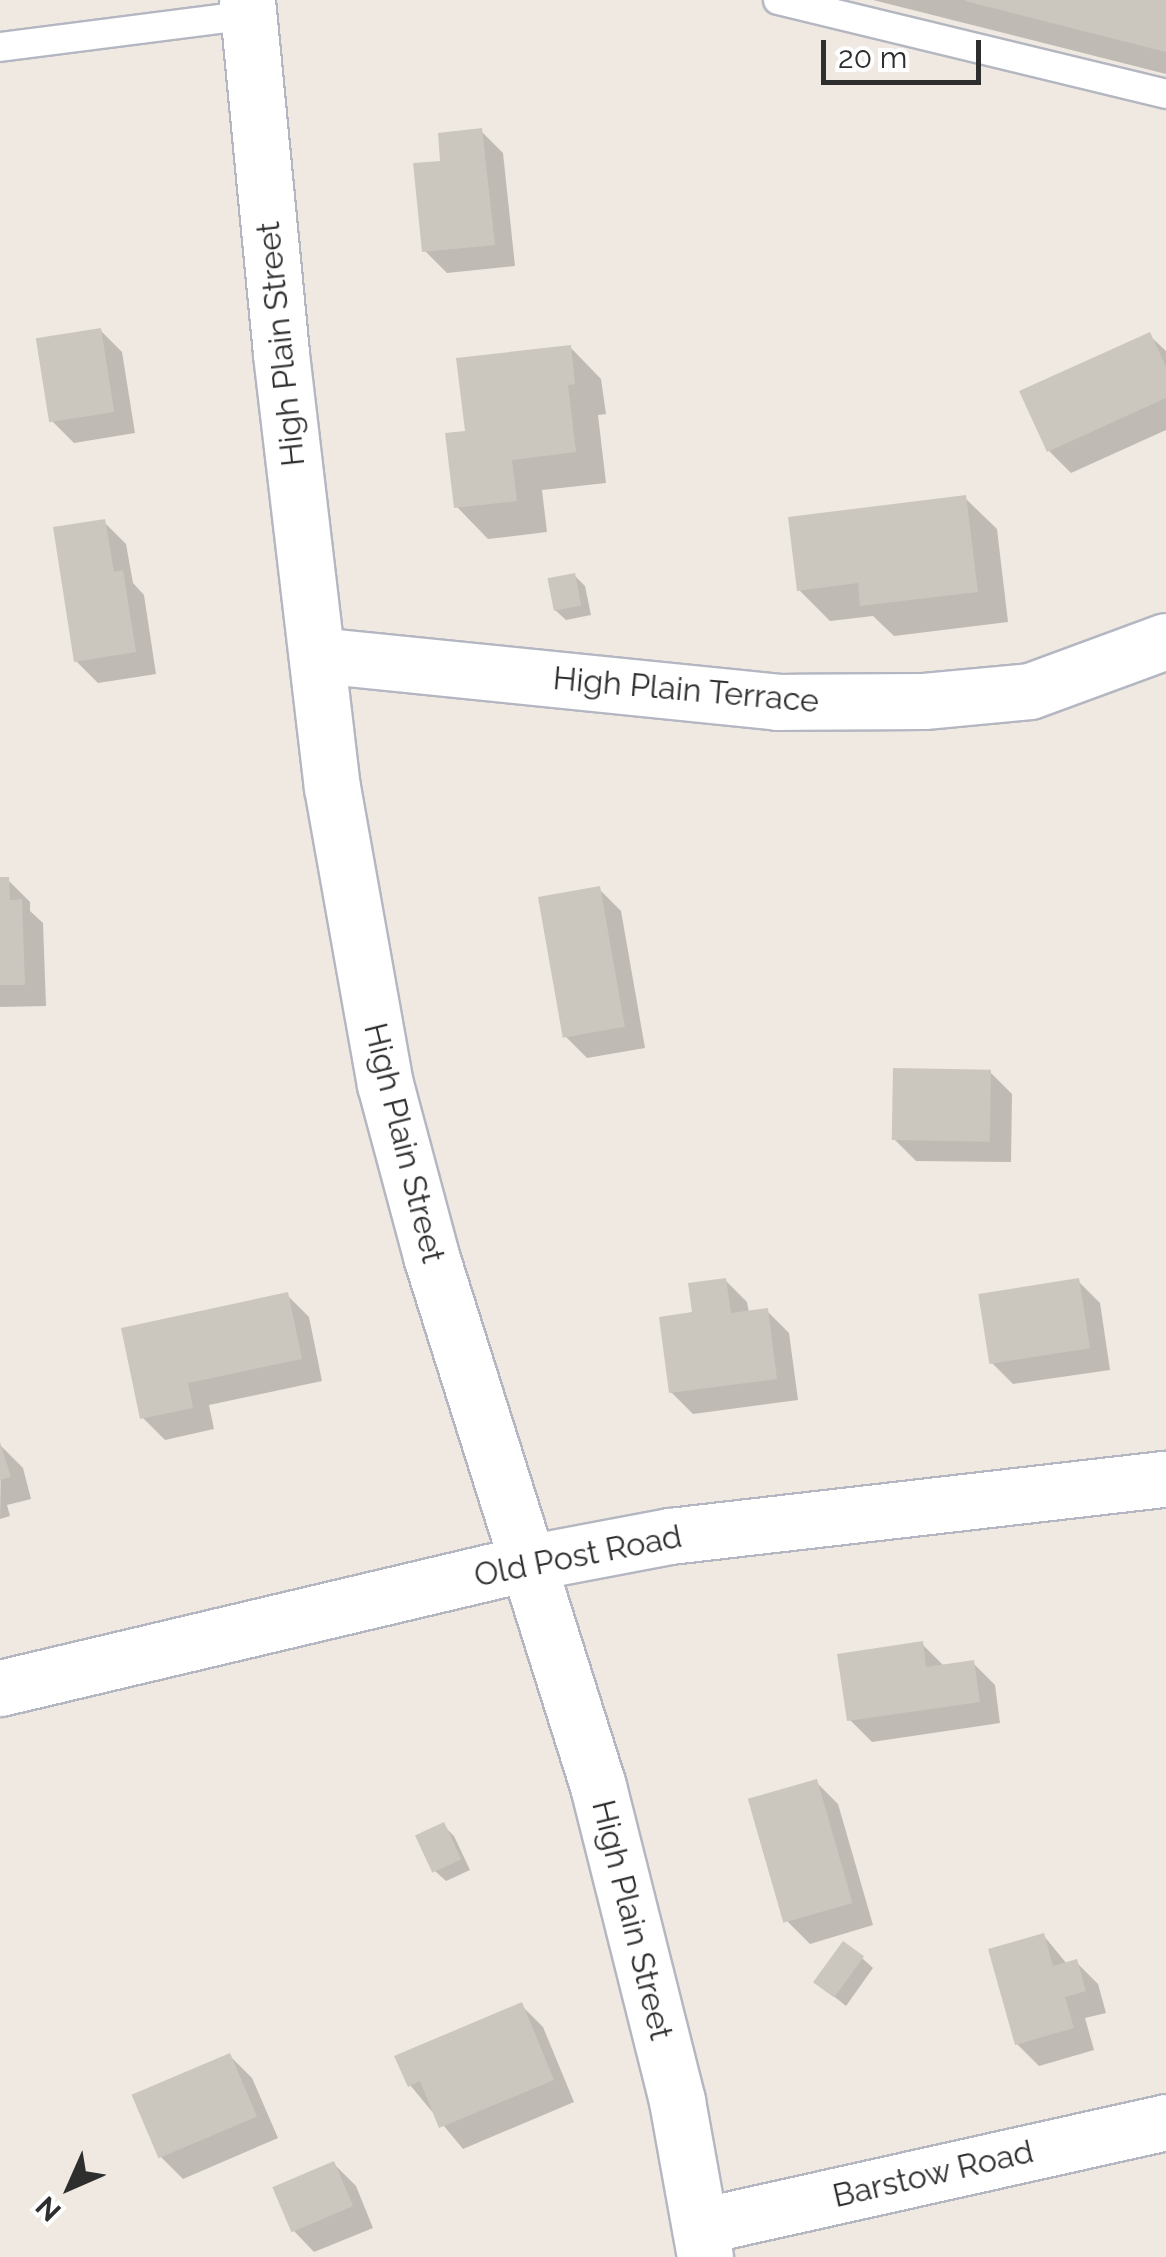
<!DOCTYPE html>
<style>
body{margin:0}
#map{position:relative;width:1166px;height:2257px;overflow:hidden;background:#efe9e1;font-family:Raleway,sans-serif}
div>[style]{position:absolute}
.shadow>*{inset:0;background:#0003}
.building>*{inset:0;background:#cbc7bf;transform-origin:0 0}
.roads{filter:drop-shadow(2px 0 #b4b7c1) drop-shadow(-2px 0 #b4b7c1) drop-shadow(0 2px #b4b7c1) drop-shadow(0 -2px #b4b7c1)}
.lane>*{height:28px;margin:-14px;padding:0 14px;transform-origin:14px;border-radius:14px;background:#fff}
.street>*{height:55px;margin:-27.5px;padding:0 27.5px;transform-origin:27.5px;border-radius:27.5px;background:#fff}
.secondary>*{height:55px;margin:-27.5px;padding:0 27.5px;transform-origin:27.5px;border-radius:27.5px;background:#fff}
span{translate:-50% -50%;white-space:nowrap;text-align:center;line-height:1.15;-webkit-text-stroke:10px #fff;paint-order:stroke}
.street-label{font-size:32px;color:#2e2e2e}
.north{position:absolute;left:20px;top:2137px;width:100px;height:100px;-webkit-text-stroke:8px #fff;paint-order:stroke;rotate:225deg;font-size:28px;font-weight:700;line-height:40px;text-align:center;color:#2e2e2e}
.north::after{content:'';display:block;margin:auto;width:35px;height:45px;background:#2e2e2e;clip-path:polygon(50% 0,100% 100%,50% 72%,0 100%)}
.scale{position:absolute;left:821px;top:40px;width:160px;height:45px;box-sizing:border-box;border:5px solid #2e2e2e;border-top:0;padding-left:12px;font-size:30px;line-height:35px;white-space:nowrap;color:#2e2e2e;-webkit-text-stroke:8px #fff;paint-order:stroke}
</style>
<div id="map">
<div class="shadow">
<i style="clip-path:polygon(873px 0,1166px 0,1166px 74px)"></i>
<i style="clip-path:polygon(481px 131px,503px 153px,515px 266px,447px 273px,425px 251px,443px 163px)"></i>
<i style="clip-path:polygon(100px 330px,122px 352px,135px 433px,74px 443px,52px 421px)"></i>
<i style="clip-path:polygon(1149px 335px,1166px 351px,1166px 430px,1071px 473px,1049px 451px)"></i>
<i style="clip-path:polygon(570px 347px,601px 379px,606px 414px,598px 415px,606px 483px,542px 490px,547px 532px,488px 539px,457px 507px,468px 433px)"></i>
<i style="clip-path:polygon(965px 498px,997px 529px,1008px 622px,894px 636px,873px 616px,830px 621px,799px 590px)"></i>
<i style="clip-path:polygon(104px 522px,126px 544px,133px 583px,144px 595px,156px 674px,98px 683px,76px 661px)"></i>
<i style="clip-path:polygon(574px 575px,585px 586px,591px 615px,566px 620px,555px 610px)"></i>
<i style="clip-path:polygon(0 880px,8px 880px,30px 902px,30px 911px,43px 923px,46px 1006px,0 1007px)"></i>
<i style="clip-path:polygon(599px 889px,621px 911px,645px 1048px,587px 1058px,565px 1036px)"></i>
<i style="clip-path:polygon(990px 1072px,1012px 1094px,1011px 1162px,916px 1161px,894px 1139px)"></i>
<i style="clip-path:polygon(725px 1280px,747px 1302px,749px 1313px,767px 1311px,789px 1333px,798px 1400px,693px 1414px,671px 1392px,695px 1314px)"></i>
<i style="clip-path:polygon(1078px 1281px,1100px 1303px,1110px 1370px,1013px 1384px,991px 1362px)"></i>
<i style="clip-path:polygon(287px 1295px,309px 1317px,322px 1381px,209px 1405px,214px 1429px,165px 1440px,143px 1418px)"></i>
<i style="clip-path:polygon(1px 1446px,23px 1468px,31px 1499px,7px 1505px,10px 1516px,0 1519px)"></i>
<i style="clip-path:polygon(922px 1644px,945px 1667px,973px 1663px,995px 1685px,1000px 1723px,872px 1742px,850px 1720px)"></i>
<i style="clip-path:polygon(816px 1782px,838px 1804px,873px 1925px,810px 1944px,788px 1922px)"></i>
<i style="clip-path:polygon(443px 1825px,454px 1836px,470px 1870px,446px 1881px,435px 1871px)"></i>
<i style="clip-path:polygon(1044px 1936px,1067px 1964px,1076px 1962px,1098px 1984px,1106px 2013px,1085px 2018px,1094px 2050px,1039px 2066px,1017px 2044px)"></i>
<i style="clip-path:polygon(862px 1958px,873px 1968px,846px 2006px,816px 1982px)"></i>
<i style="clip-path:polygon(521px 2005px,543px 2027px,574px 2102px,463px 2149px,410px 2085px)"></i>
<i style="clip-path:polygon(230px 2056px,252px 2078px,278px 2138px,183px 2179px,161px 2157px)"></i>
<i style="clip-path:polygon(334px 2164px,356px 2186px,373px 2228px,314px 2252px,293px 2230px)"></i>
</div>
<div class="building">
<i style="clip-path:polygon(1166px 0,1166px 52px,965px 1px,965px 0)"></i>
<i style="clip-path:polygon(482px 128px,495px 245px,422px 252px,413px 163px,440px 161px,438px 133px)"></i>
<i style="left:101px;top:328px;width:85px;height:66px;rotate:81deg"></i>
<i style="clip-path:polygon(1150px 332px,1166px 367px,1166px 398px,1047px 452px,1019px 391px)"></i>
<i style="clip-path:polygon(571px 345px,575px 384px,568px 385px,576px 452px,512px 460px,517px 501px,454px 508px,445px 433px,465px 431px,456px 358px)"></i>
<i style="clip-path:polygon(966px 495px,978px 592px,860px 606px,858px 583px,797px 591px,788px 517px)"></i>
<i style="clip-path:polygon(105px 519px,114px 572px,123px 570px,136px 652px,74px 662px,53px 527px)"></i>
<i style="left:575px;top:573px;width:33px;height:28px;rotate:79deg"></i>
<i style="clip-path:polygon(0 877px,9px 877px,10px 900px,22px 899px,25px 985px,0 985px)"></i>
<i style="left:600px;top:886px;width:143px;height:63px;rotate:80deg"></i>
<i style="left:893px;top:1068px;width:98px;height:72px;rotate:1deg"></i>
<i style="clip-path:polygon(726px 1278px,731px 1313px,768px 1308px,777px 1379px,669px 1393px,659px 1317px,692px 1312px,688px 1283px)"></i>
<i style="left:1079px;top:1278px;width:71px;height:102px;rotate:81deg"></i>
<i style="clip-path:polygon(288px 1292px,302px 1359px,188px 1383px,193px 1408px,140px 1419px,121px 1328px)"></i>
<i style="clip-path:polygon(0 1442px,11px 1477px,0 1480px)"></i>
<i style="clip-path:polygon(923px 1641px,926px 1667px,974px 1660px,980px 1702px,847px 1721px,837px 1654px)"></i>
<i style="left:817px;top:1779px;width:129px;height:72px;rotate:74deg"></i>
<i style="left:444px;top:1822px;width:41px;height:32px;rotate:65deg"></i>
<i style="clip-path:polygon(1044px 1933px,1053px 1966px,1077px 1959px,1086px 1991px,1065px 1997px,1074px 2028px,1015px 2045px,988px 1949px)"></i>
<i style="left:843px;top:1941px;width:26px;height:51px;rotate:36deg"></i>
<i style="clip-path:polygon(522px 2002px,554px 2080px,439px 2128px,420px 2081px,408px 2087px,394px 2056px)"></i>
<i style="left:230px;top:2053px;width:69px;height:107px;rotate:67deg"></i>
<i style="left:334px;top:2161px;width:49px;height:67px;rotate:67deg"></i>
</div>
<div class="roads">
<div class="lane">
<i style="left:778px;top:0;width:399px;rotate:13.6deg"></i>
<i style="left:0;top:47px;width:251px;rotate:-7.3deg"></i>
</div>
<div class="street">
<i style="left:317px;top:655px;width:462px;rotate:5.8deg"></i>
<i style="left:777px;top:702px;width:147px;rotate:-0.4deg"></i>
<i style="left:924px;top:701px;width:106px;rotate:-5.4deg"></i>
<i style="left:1030px;top:691px;width:145px;rotate:-20.2deg"></i>
<i style="left:527px;top:1563px;width:146px;rotate:-10.7deg"></i>
<i style="left:670px;top:1536px;width:499px;rotate:-6.6deg"></i>
<i style="left:701px;top:2226px;width:476px;rotate:-12.6deg"></i>
</div>
<div class="secondary">
<i style="left:247px;top:0;width:356px;rotate:84.5deg"></i>
<i style="left:281px;top:354px;width:436px;rotate:83.3deg"></i>
<i style="left:332px;top:787px;width:302px;rotate:79.9deg"></i>
<i style="left:385px;top:1084px;width:178px;rotate:75deg"></i>
<i style="left:431px;top:1256px;width:556px;rotate:72.51deg"></i>
<i style="left:598px;top:1786px;width:325px;rotate:75.9deg"></i>
<i style="left:677px;top:2101px;width:158px;rotate:79.8deg"></i>
<i style="left:0;top:1688px;width:542px;rotate:-13.34deg"></i>
</div>
</div>
<div class="street-label">
<span style="left:281px;top:344px;rotate:-96deg">High Plain Street</span>
<span style="left:686px;top:690px;rotate:5deg">High Plain Terrace</span>
<span style="left:404px;top:1143px;rotate:76deg">High Plain Street</span>
<span style="left:578px;top:1556px;rotate:-11deg">Old Post Road</span>
<span style="left:632px;top:1920px;rotate:76deg">High Plain Street</span>
<span style="left:933px;top:2174px;rotate:-13deg">Barstow Road</span>
</div>
<div class="north">N</div>
<div class="scale">20 m</div>
</div>
